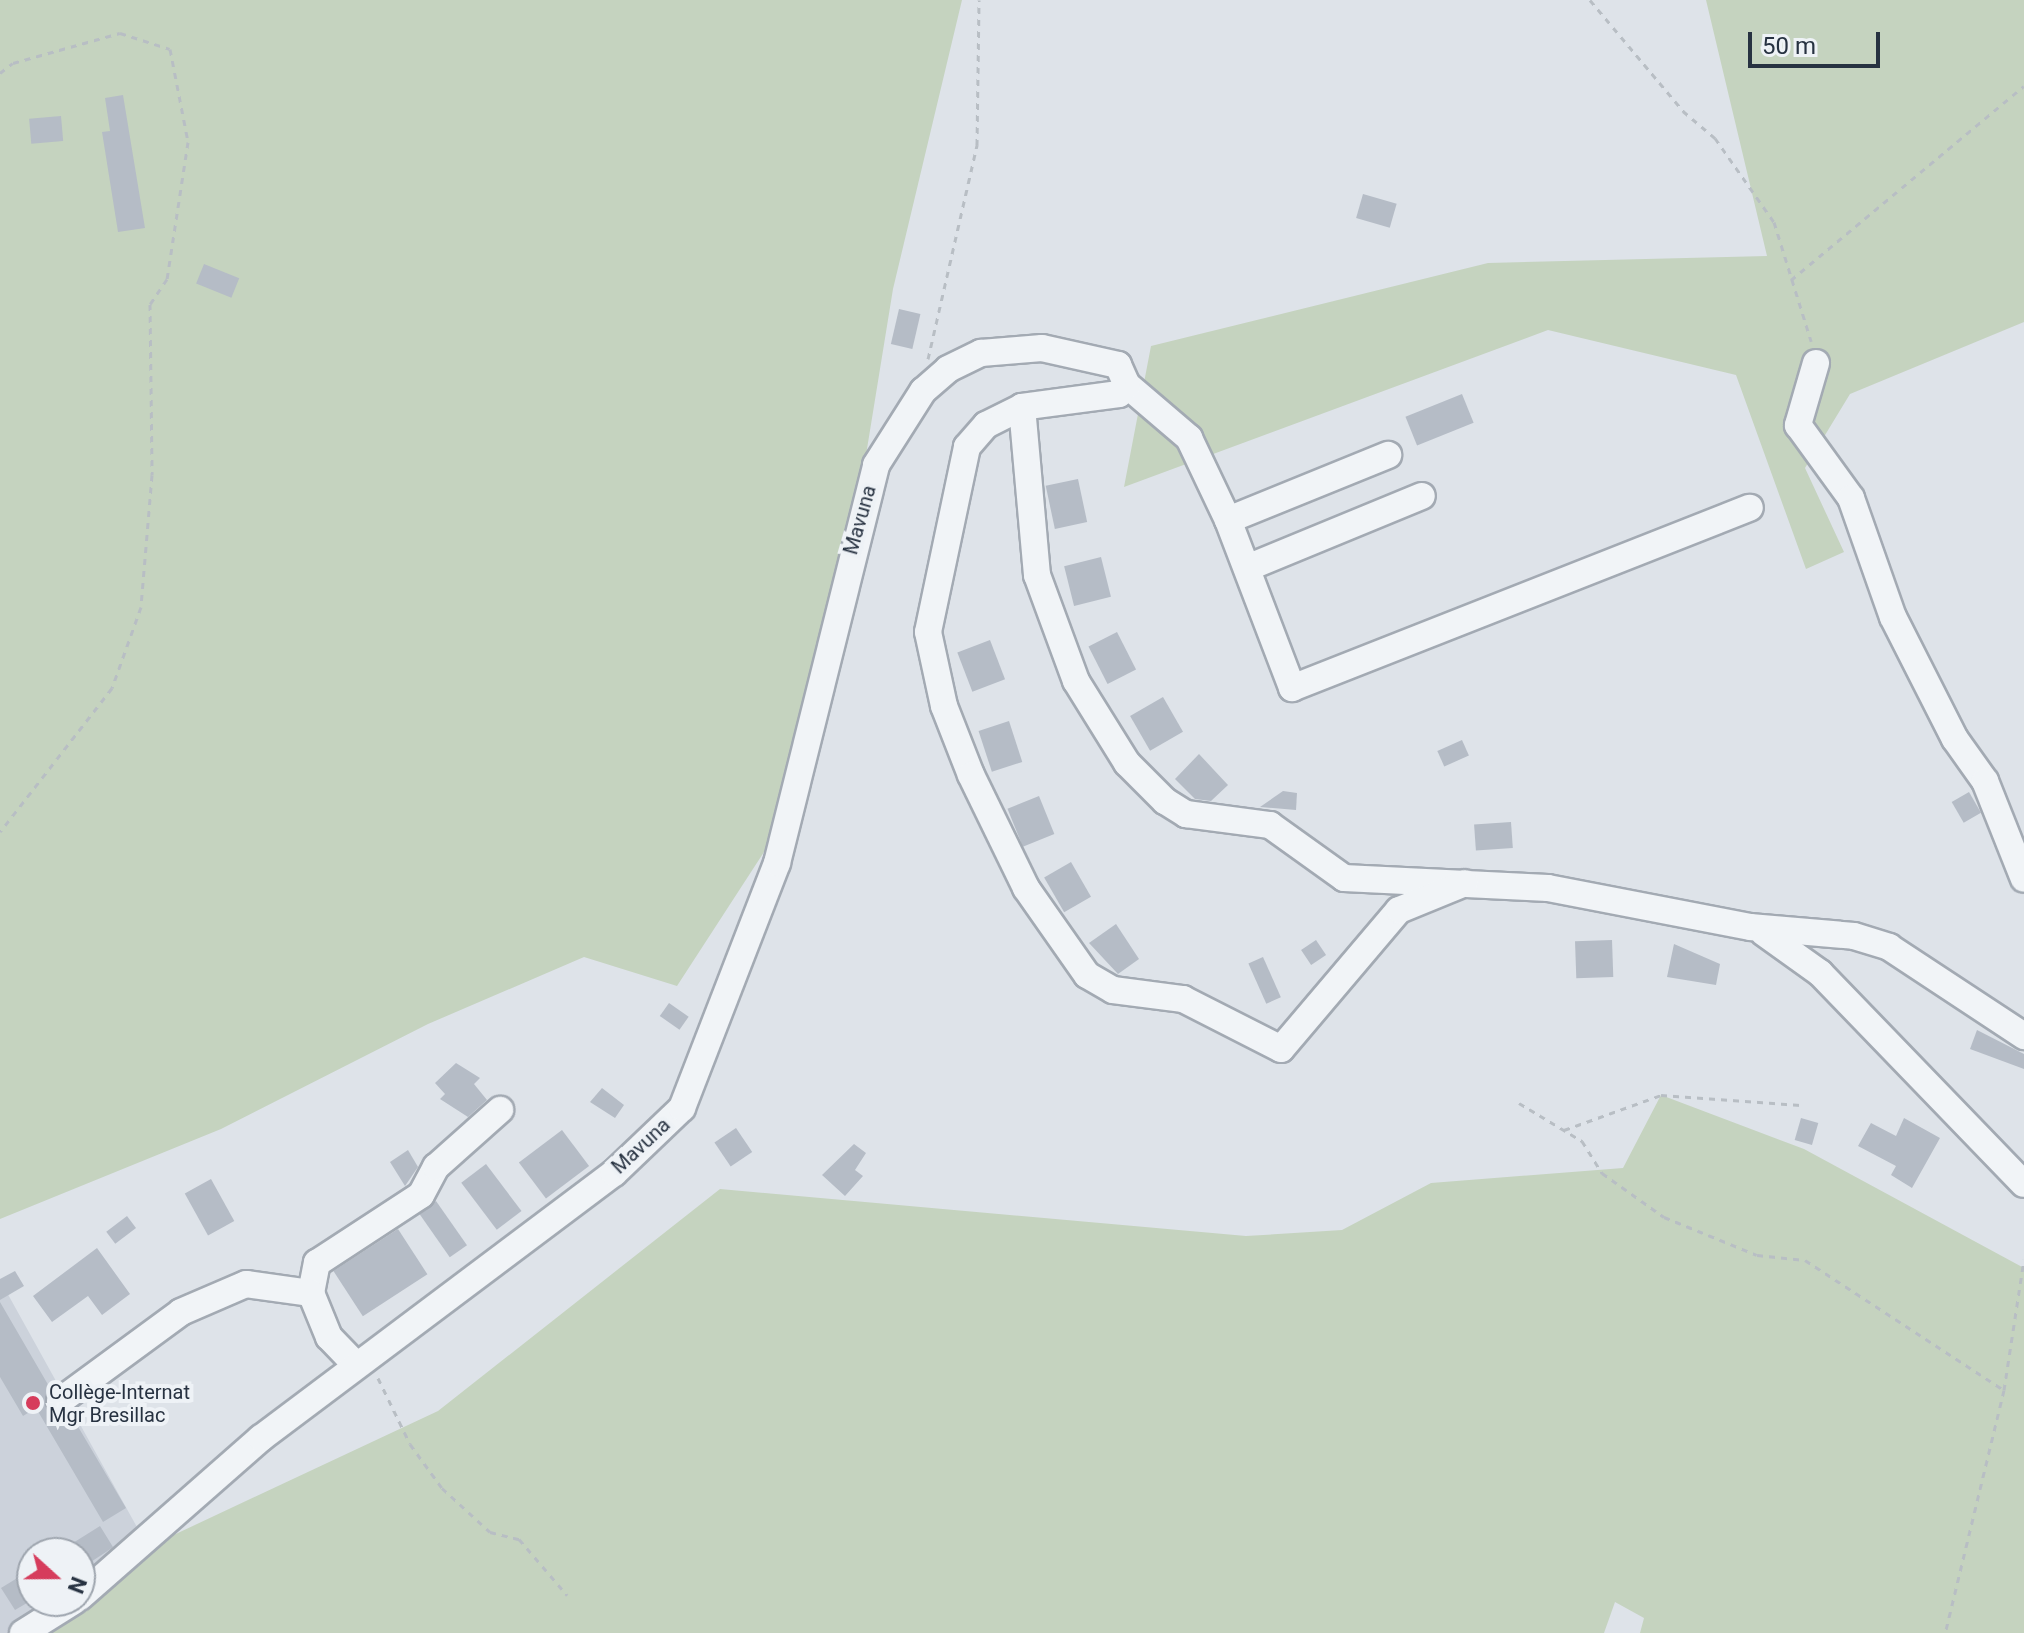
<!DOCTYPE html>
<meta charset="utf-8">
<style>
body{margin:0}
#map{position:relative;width:2024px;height:1633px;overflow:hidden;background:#dee3e9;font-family:Roboto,sans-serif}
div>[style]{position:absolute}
.built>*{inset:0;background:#ccd2db}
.green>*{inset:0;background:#c5d3bf}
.building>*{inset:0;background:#b5bcc6;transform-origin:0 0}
.path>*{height:3px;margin-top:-1.5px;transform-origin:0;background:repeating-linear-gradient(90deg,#b8bec4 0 6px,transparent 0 12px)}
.roads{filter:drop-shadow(2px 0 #a3aab3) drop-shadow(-2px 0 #a3aab3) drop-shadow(0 2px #a3aab3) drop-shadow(0 -2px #a3aab3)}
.minor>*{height:26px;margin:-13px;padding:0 13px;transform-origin:13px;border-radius:13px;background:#f1f4f7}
.dots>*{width:22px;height:22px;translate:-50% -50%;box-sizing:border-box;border:4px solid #eef2f6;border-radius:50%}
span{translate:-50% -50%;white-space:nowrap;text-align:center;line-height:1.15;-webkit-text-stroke:8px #eef2f6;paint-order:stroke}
.street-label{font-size:20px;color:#273241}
.poi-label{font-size:20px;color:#273241}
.left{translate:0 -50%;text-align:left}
.north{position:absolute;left:16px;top:1537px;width:80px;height:80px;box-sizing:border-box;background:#eef2f6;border:2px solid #9ea5ae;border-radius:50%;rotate:111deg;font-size:22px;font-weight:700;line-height:32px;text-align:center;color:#273241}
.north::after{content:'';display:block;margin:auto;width:28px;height:36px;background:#d63c5c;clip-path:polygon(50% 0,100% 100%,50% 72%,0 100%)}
.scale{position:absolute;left:1748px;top:32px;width:132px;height:36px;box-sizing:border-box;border:4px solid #273241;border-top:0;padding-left:10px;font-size:24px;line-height:28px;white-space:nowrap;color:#273241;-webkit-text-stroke:6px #eef2f6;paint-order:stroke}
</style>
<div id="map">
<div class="built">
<i style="clip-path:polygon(0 1280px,148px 1547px,80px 1589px,80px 1553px,32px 1553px,32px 1601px,60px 1601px,8px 1633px,0 1633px)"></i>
</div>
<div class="green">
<i style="clip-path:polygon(0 0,962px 0,893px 289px,814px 775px,677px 986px,584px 957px,428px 1024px,221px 1129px,0 1219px)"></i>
<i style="clip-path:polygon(1706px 0,2024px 0,2024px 322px,1850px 394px,1805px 468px,1844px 552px,1806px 569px,1736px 375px,1548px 330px,1124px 487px,1151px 346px,1488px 263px,1767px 256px)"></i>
<i style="clip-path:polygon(1661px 1095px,1804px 1149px,2024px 1268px,2024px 1633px,1640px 1633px,1644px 1618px,1615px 1602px,1604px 1633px,8px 1633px,148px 1547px,438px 1411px,720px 1189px,1246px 1236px,1342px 1230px,1431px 1183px,1623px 1168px)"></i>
</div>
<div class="building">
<i style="clip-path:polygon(123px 95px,145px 228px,118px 232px,102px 132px,110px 131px,105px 98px)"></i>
<i style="left:61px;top:116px;width:25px;height:32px;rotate:85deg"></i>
<i style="left:1363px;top:194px;width:35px;height:25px;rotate:16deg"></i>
<i style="left:204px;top:264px;width:38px;height:21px;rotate:22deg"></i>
<i style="left:899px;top:309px;width:22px;height:36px;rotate:13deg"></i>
<i style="left:1462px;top:394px;width:31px;height:61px;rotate:68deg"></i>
<i style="left:1078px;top:479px;width:44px;height:33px;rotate:78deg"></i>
<i style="left:1101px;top:557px;width:41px;height:38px;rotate:76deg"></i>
<i style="left:1117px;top:632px;width:42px;height:32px;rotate:63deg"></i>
<i style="left:990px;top:640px;width:42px;height:35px;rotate:69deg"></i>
<i style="left:1163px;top:697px;width:40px;height:38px;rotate:60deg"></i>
<i style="left:1009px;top:721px;width:43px;height:32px;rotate:72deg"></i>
<i style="left:1462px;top:740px;width:17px;height:27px;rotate:66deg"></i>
<i style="clip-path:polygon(1199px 754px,1228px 785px,1211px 801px,1195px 799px,1175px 779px)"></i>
<i style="clip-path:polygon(1283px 791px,1297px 793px,1296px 810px,1260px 807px)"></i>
<i style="left:1969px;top:792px;width:24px;height:20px;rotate:60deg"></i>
<i style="left:1039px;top:796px;width:41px;height:34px;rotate:68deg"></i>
<i style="left:1511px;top:822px;width:26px;height:37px;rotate:86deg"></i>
<i style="left:1071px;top:862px;width:40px;height:31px;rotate:60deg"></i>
<i style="clip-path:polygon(1116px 924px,1139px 959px,1118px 974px,1089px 943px)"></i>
<i style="left:1316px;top:940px;width:18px;height:18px;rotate:56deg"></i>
<i style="left:1612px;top:940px;width:37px;height:37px;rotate:88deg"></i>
<i style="clip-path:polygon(1674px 944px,1720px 964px,1716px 985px,1667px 977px)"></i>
<i style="left:1263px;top:957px;width:44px;height:16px;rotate:66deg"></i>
<i style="left:669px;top:1003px;width:24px;height:16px;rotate:35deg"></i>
<i style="clip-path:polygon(1977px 1030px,2024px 1054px,2024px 1069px,1970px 1049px)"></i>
<i style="clip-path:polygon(456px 1063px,480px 1078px,474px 1084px,487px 1100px,468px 1117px,440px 1099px,445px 1094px,435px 1083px)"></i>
<i style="clip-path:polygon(602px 1088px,624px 1105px,615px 1118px,590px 1102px)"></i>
<i style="left:1801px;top:1118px;width:18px;height:23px;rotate:16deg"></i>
<i style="clip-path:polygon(1904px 1118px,1940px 1138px,1912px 1188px,1891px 1175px,1896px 1166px,1858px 1146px,1871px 1123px,1896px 1136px)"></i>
<i style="left:736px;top:1128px;width:29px;height:26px;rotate:56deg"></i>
<i style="left:562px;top:1130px;width:45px;height:54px;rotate:53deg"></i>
<i style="clip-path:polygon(854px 1144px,866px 1153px,855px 1170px,863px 1176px,845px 1196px,822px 1175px)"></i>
<i style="clip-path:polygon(408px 1150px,418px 1167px,405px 1186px,390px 1162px)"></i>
<i style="left:486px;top:1164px;width:59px;height:31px;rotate:53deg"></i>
<i style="left:211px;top:1179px;width:48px;height:30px;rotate:61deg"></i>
<i style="left:436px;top:1201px;width:54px;height:21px;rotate:55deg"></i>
<i style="left:127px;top:1216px;width:15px;height:26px;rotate:53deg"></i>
<i style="left:398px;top:1229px;width:54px;height:77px;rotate:57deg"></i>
<i style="clip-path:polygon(97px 1248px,130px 1294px,102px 1315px,88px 1296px,52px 1322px,33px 1296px)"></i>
<i style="clip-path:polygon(15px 1271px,24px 1286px,0 1300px,0 1279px)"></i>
<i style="clip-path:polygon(0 1302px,50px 1388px,47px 1410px,70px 1413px,126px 1508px,103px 1522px,36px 1408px,23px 1416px,0 1377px)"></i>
<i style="clip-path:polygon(100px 1526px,113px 1547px,106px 1552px,80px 1569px,80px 1553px,57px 1553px)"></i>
<i style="clip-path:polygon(32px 1569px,32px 1600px,15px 1610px,1px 1588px)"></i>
</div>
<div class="path">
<i style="left:1590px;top:0;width:145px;rotate:50deg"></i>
<i style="left:1683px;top:111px;width:42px;rotate:40.2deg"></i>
<i style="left:1715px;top:138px;width:103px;rotate:54.9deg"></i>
<i style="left:1774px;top:222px;width:125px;rotate:72.7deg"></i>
<i style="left:0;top:73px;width:16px;rotate:-38deg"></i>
<i style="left:13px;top:63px;width:111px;rotate:-15.7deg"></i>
<i style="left:120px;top:33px;width:52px;rotate:17.7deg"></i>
<i style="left:170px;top:49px;width:95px;rotate:79deg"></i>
<i style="left:188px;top:142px;width:139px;rotate:98.7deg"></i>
<i style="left:167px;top:279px;width:30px;rotate:124deg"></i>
<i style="left:150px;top:304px;width:171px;rotate:89.3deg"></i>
<i style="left:152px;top:475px;width:132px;rotate:94.8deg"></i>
<i style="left:141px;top:607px;width:86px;rotate:109.7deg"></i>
<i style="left:112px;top:688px;width:182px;rotate:127.9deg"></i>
<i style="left:1791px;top:280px;width:303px;rotate:-39.8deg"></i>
<i style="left:928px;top:359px;width:220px;rotate:-77.1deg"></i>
<i style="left:977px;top:145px;width:145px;rotate:-89.2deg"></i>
<i style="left:1519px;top:1103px;width:74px;rotate:31.1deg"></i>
<i style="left:1582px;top:1141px;width:38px;rotate:58deg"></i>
<i style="left:1602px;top:1173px;width:76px;rotate:35.4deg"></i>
<i style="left:1664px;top:1217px;width:100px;rotate:22.2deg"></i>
<i style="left:1757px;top:1255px;width:48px;rotate:5.9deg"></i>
<i style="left:1805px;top:1260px;width:238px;rotate:33.2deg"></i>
<i style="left:2004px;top:1390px;width:250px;rotate:103.6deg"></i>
<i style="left:1564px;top:1130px;width:103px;rotate:-19.8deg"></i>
<i style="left:1661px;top:1095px;width:140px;rotate:4.1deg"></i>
<i style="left:378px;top:1378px;width:73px;rotate:64.1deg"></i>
<i style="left:410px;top:1444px;width:54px;rotate:54deg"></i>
<i style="left:442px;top:1488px;width:65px;rotate:42.5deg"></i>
<i style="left:490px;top:1532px;width:30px;rotate:14deg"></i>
<i style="left:519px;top:1539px;width:74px;rotate:49.4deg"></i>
<i style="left:2004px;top:1390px;width:132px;rotate:-81.3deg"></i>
</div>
<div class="roads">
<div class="minor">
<i style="left:1816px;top:363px;width:65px;rotate:106.2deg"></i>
<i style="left:1798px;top:425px;width:90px;rotate:54deg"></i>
<i style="left:1851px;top:498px;width:126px;rotate:70.6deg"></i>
<i style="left:1893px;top:617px;width:137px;rotate:63.1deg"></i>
<i style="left:1955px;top:739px;width:52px;rotate:54.5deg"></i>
<i style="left:1985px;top:781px;width:105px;rotate:68.3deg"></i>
<i style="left:1127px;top:385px;width:82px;rotate:40.5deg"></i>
<i style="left:1189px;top:438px;width:91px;rotate:64.6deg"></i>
<i style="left:1228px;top:520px;width:173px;rotate:-22.1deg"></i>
<i style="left:1022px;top:407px;width:169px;rotate:84.9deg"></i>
<i style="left:1037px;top:575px;width:113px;rotate:69.8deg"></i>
<i style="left:1076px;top:681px;width:97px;rotate:58.1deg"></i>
<i style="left:1127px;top:763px;width:54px;rotate:45deg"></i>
<i style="left:1165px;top:801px;width:25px;rotate:32deg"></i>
<i style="left:1186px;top:814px;width:85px;rotate:7.5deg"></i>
<i style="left:1270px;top:825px;width:91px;rotate:35.6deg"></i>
<i style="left:1344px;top:878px;width:204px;rotate:2.8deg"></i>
<i style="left:1548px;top:888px;width:206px;rotate:10.9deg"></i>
<i style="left:1750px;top:927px;width:104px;rotate:4.9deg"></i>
<i style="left:1854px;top:936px;width:37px;rotate:17deg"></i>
<i style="left:1889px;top:947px;width:162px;rotate:33.4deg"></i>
<i style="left:1228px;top:520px;width:180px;rotate:69.1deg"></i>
<i style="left:1292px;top:688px;width:492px;rotate:-21.5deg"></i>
<i style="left:1247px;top:568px;width:189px;rotate:-22.4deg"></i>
<i style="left:1764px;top:933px;width:69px;rotate:35.5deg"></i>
<i style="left:1820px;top:973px;width:293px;rotate:46deg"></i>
<i style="left:311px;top:1293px;width:31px;rotate:-79deg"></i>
<i style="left:317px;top:1263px;width:124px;rotate:-33.2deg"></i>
<i style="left:421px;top:1195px;width:32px;rotate:-62deg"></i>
<i style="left:436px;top:1167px;width:86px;rotate:-41.7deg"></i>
<i style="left:60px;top:1401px;width:150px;rotate:-36.3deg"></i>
<i style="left:181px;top:1312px;width:71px;rotate:-23.3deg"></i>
<i style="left:246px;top:1284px;width:66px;rotate:7.9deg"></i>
<i style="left:311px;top:1293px;width:48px;rotate:67.8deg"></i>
<i style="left:329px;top:1337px;width:36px;rotate:46deg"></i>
<i style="left:80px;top:1597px;width:241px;rotate:-41.3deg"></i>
<i style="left:261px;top:1438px;width:441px;rotate:-36.9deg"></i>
<i style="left:614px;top:1173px;width:94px;rotate:-43.7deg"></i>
<i style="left:682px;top:1108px;width:263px;rotate:-68.8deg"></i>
<i style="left:777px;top:863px;width:410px;rotate:-76deg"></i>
<i style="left:876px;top:465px;width:88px;rotate:-57.6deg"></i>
<i style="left:923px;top:391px;width:33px;rotate:-41deg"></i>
<i style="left:948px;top:369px;width:37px;rotate:-26deg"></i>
<i style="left:981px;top:353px;width:61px;rotate:-4.7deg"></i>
<i style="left:1042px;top:348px;width:78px;rotate:12.6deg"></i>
<i style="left:1118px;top:365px;width:22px;rotate:66deg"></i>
<i style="left:1127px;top:385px;width:12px;rotate:132deg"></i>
<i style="left:1119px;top:394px;width:98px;rotate:172.4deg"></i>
<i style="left:1022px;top:407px;width:40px;rotate:153.4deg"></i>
<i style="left:986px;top:425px;width:29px;rotate:131deg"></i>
<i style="left:967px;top:447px;width:189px;rotate:101.9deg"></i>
<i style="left:928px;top:632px;width:76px;rotate:77.8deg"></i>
<i style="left:944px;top:706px;width:74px;rotate:68.6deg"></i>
<i style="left:971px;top:775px;width:126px;rotate:64deg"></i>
<i style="left:1026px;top:888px;width:106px;rotate:55deg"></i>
<i style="left:1087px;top:975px;width:30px;rotate:30deg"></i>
<i style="left:1113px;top:990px;width:71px;rotate:7.3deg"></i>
<i style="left:1183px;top:999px;width:110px;rotate:27deg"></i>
<i style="left:1281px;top:1049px;width:182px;rotate:-49.7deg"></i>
<i style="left:1399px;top:910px;width:71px;rotate:-22.2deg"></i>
<i style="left:23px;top:1633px;width:60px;rotate:-32.1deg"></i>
</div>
</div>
<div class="dots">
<i style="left:33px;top:1403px;background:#d63c5c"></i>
</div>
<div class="street-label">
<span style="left:860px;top:520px;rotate:-74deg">Mavuna</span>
<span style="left:641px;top:1146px;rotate:-43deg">Mavuna</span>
</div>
<div class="poi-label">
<span class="left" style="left:49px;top:1404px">Collège-Internat<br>Mgr Bresillac</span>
</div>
<div class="north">N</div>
<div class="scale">50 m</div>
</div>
